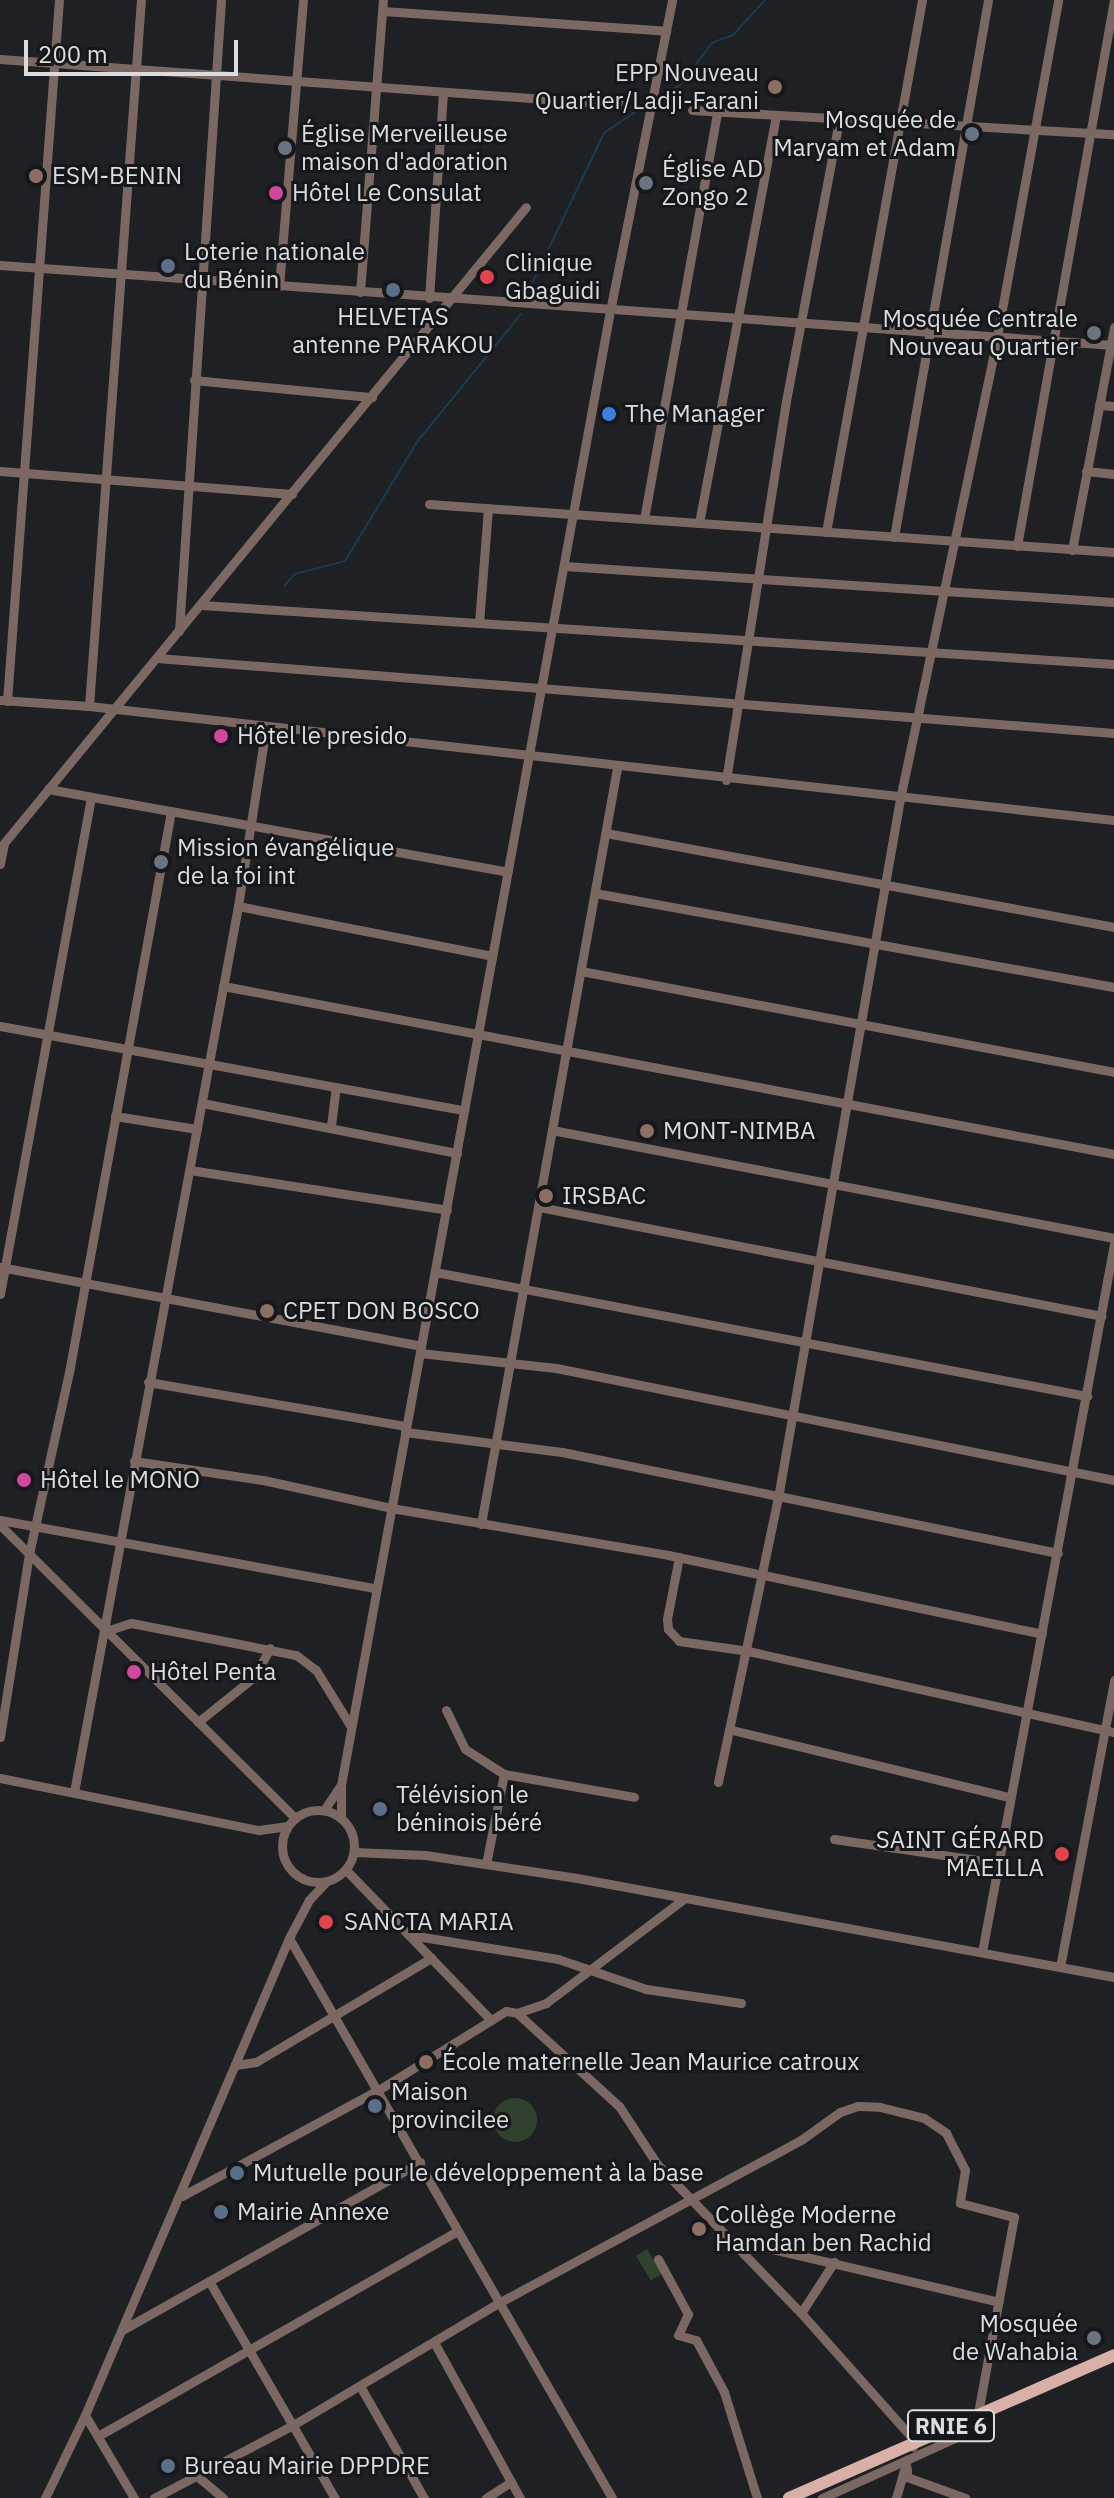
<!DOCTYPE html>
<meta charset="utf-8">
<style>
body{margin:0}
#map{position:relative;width:1114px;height:2498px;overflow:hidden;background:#1e2023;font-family:"IBM Plex Sans",sans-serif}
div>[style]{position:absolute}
.green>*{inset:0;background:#30412e;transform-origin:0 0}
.round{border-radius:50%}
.stream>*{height:2px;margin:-1px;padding:0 1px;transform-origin:1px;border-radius:1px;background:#1b3a53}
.minor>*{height:9px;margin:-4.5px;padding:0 4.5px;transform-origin:4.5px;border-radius:4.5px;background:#7b6863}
.minor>.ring{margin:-4.5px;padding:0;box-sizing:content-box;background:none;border:9px solid #7b6863;border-radius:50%}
.major>*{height:12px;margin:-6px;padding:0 6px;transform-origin:6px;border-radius:6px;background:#d8b0a7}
.dots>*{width:22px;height:22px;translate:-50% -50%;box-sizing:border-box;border:4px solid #15171a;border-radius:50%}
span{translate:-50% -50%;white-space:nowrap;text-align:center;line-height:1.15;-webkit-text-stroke:6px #15171a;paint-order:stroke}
.shield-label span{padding:2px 6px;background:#15171a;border:2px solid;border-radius:6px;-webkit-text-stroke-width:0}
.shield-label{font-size:22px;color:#dadcde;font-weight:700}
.poi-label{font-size:24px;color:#dadcde}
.right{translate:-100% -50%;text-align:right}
.left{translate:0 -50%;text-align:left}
.scale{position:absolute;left:24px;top:40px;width:214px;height:36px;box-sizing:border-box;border:4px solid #dadcde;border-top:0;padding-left:10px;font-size:24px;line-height:28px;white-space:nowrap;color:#dadcde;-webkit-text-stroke:6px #15171a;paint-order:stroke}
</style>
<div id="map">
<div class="green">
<i class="round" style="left:493px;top:2098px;width:44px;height:44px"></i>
<i style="left:647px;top:2249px;width:29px;height:13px;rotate:59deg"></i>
</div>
<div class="stream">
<i style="left:654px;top:101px;width:31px;rotate:-32deg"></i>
<i style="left:680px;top:85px;width:53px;rotate:-52.7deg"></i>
<i style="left:712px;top:43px;width:22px;rotate:-21deg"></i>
<i style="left:733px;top:35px;width:47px;rotate:-47.6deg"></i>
<i style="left:526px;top:296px;width:181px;rotate:-64.4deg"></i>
<i style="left:604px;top:133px;width:53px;rotate:-34.3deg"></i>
<i style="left:285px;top:585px;width:15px;rotate:-48deg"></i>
<i style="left:295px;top:574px;width:52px;rotate:-14.6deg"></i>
<i style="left:345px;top:561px;width:139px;rotate:-58.8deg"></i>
<i style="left:417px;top:442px;width:165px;rotate:-50.9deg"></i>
</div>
<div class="minor">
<i style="left:383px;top:11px;width:284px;rotate:4deg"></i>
<i style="left:0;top:59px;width:627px;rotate:4.21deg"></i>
<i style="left:692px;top:110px;width:423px;rotate:3.3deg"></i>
<i style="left:0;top:265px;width:1117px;rotate:4.11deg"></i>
<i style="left:279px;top:286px;width:287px;rotate:-85.2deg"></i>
<i style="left:360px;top:292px;width:293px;rotate:-85.5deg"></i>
<i style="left:429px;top:298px;width:206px;rotate:-86.1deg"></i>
<i style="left:194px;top:380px;width:179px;rotate:5.5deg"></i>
<i style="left:1099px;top:405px;width:15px;rotate:4deg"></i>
<i style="left:0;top:471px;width:293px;rotate:4.5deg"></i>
<i style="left:1086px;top:471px;width:28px;rotate:6deg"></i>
<i style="left:429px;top:504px;width:687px;rotate:4.01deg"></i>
<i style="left:644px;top:519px;width:413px;rotate:-79.8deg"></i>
<i style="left:699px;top:523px;width:414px;rotate:-79.3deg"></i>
<i style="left:826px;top:532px;width:541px;rotate:-79.77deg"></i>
<i style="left:894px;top:537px;width:545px;rotate:-80.07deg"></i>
<i style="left:1017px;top:546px;width:555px;rotate:-79.93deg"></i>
<i style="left:1072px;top:550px;width:227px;rotate:-79.3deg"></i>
<i style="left:564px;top:566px;width:551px;rotate:3.74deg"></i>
<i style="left:201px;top:605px;width:915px;rotate:3.7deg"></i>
<i style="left:479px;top:623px;width:115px;rotate:-85.5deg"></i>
<i style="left:179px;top:631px;width:632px;rotate:-86.19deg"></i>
<i style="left:157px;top:658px;width:960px;rotate:4.48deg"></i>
<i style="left:0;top:700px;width:89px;rotate:3.9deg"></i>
<i style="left:89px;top:706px;width:1031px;rotate:6.35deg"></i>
<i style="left:7px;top:701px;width:703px;rotate:-85.76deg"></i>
<i style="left:89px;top:706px;width:708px;rotate:-85.79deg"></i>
<i style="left:726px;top:780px;width:384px;rotate:-81deg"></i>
<i style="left:786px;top:401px;width:286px;rotate:-79.3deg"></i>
<i style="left:48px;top:789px;width:467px;rotate:10.2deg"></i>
<i style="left:606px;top:833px;width:517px;rotate:10.48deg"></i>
<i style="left:0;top:848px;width:829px;rotate:-50.63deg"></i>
<i style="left:0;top:864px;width:20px;rotate:-79deg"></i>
<i style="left:595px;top:893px;width:527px;rotate:10.27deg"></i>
<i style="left:238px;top:906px;width:259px;rotate:11.1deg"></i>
<i style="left:581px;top:971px;width:542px;rotate:10.73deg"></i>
<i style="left:223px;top:986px;width:907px;rotate:10.68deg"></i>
<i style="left:0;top:1026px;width:472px;rotate:10.3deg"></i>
<i style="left:202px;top:1103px;width:260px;rotate:11.1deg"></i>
<i style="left:115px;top:1116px;width:83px;rotate:9deg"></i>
<i style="left:331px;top:1126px;width:39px;rotate:-83deg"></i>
<i style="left:552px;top:1130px;width:572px;rotate:10.88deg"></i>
<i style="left:190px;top:1170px;width:260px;rotate:8.8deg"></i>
<i style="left:539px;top:1207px;width:573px;rotate:10.96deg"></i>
<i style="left:0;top:1267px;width:428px;rotate:10.6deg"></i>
<i style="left:435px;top:1272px;width:664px;rotate:10.77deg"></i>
<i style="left:0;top:1294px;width:505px;rotate:-79.62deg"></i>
<i style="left:420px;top:1353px;width:137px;rotate:6.3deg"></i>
<i style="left:556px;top:1368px;width:569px;rotate:11.35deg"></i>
<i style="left:148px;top:1382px;width:262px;rotate:9.7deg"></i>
<i style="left:405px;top:1432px;width:158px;rotate:7.3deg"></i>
<i style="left:562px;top:1452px;width:506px;rotate:11.51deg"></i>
<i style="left:134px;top:1461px;width:130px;rotate:8.4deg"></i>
<i style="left:263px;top:1480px;width:131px;rotate:12.3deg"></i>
<i style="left:391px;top:1508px;width:281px;rotate:9.6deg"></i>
<i style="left:668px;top:1555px;width:382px;rotate:11.9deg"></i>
<i style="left:0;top:1520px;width:382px;rotate:10.3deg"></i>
<i style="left:481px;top:1524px;width:768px;rotate:-79.8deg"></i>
<i style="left:0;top:1525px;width:416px;rotate:44.8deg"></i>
<i style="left:679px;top:1557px;width:63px;rotate:101deg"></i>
<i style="left:667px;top:1619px;width:10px;rotate:84deg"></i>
<i style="left:668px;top:1629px;width:16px;rotate:47deg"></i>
<i style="left:679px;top:1641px;width:70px;rotate:8.2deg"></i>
<i style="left:748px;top:1651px;width:375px;rotate:12.5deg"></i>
<i style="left:106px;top:1631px;width:26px;rotate:-18deg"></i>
<i style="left:131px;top:1623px;width:168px;rotate:11deg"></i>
<i style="left:296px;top:1655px;width:25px;rotate:37deg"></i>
<i style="left:316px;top:1670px;width:65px;rotate:58.3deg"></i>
<i style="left:446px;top:1710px;width:43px;rotate:64deg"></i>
<i style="left:465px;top:1749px;width:46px;rotate:32.7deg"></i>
<i style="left:504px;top:1774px;width:132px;rotate:10deg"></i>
<i style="left:198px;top:1722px;width:72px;rotate:-38.8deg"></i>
<i style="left:254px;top:1677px;width:33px;rotate:-61deg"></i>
<i style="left:732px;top:1730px;width:285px;rotate:13.6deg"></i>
<i style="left:0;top:1737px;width:185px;rotate:-81deg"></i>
<i style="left:29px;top:1554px;width:191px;rotate:-77.6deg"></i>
<i style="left:70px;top:1367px;width:565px;rotate:-79.7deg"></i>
<i style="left:0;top:1778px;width:264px;rotate:11.4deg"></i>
<i style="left:259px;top:1830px;width:29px;rotate:-8deg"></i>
<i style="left:718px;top:1782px;width:296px;rotate:-78.1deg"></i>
<i style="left:779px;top:1492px;width:703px;rotate:-80.1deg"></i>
<i style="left:900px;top:799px;width:472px;rotate:-78.1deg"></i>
<i style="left:997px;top:337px;width:342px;rotate:-79.7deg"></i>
<i style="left:341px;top:1785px;width:1498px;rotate:-79.66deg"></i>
<i style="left:610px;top:311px;width:317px;rotate:-78.7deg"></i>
<i style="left:74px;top:1792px;width:901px;rotate:-79.51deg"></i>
<i style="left:238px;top:906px;width:180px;rotate:-81.1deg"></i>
<i class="ring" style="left:282px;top:1810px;width:63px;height:63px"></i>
<i style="left:324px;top:1810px;width:30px;rotate:-56deg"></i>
<i style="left:341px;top:1785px;width:33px;rotate:90deg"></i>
<i style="left:834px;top:1839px;width:167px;rotate:8.3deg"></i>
<i style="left:354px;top:1852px;width:71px;rotate:2.4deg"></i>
<i style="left:425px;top:1855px;width:154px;rotate:8.6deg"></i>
<i style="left:577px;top:1878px;width:546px;rotate:10.45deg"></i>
<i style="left:486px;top:1864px;width:92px;rotate:-78.7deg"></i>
<i style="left:346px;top:1870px;width:209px;rotate:46deg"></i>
<i style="left:410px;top:1935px;width:150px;rotate:9.2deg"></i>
<i style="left:558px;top:1959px;width:93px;rotate:18.8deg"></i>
<i style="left:646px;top:1989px;width:96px;rotate:8.4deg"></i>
<i style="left:289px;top:1938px;width:646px;rotate:60.02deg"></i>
<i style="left:982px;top:1952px;width:720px;rotate:-79.44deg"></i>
<i style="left:1060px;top:1967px;width:292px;rotate:-79.3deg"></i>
<i style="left:517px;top:2013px;width:138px;rotate:42.4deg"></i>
<i style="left:619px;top:2106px;width:69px;rotate:56.8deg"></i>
<i style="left:657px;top:2164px;width:207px;rotate:46deg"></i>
<i style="left:801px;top:2313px;width:171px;rotate:48.3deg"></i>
<i style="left:915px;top:2441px;width:6px;rotate:108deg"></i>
<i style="left:235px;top:2065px;width:21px;rotate:-8deg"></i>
<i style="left:256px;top:2062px;width:204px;rotate:-30.7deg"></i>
<i style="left:182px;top:2196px;width:225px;rotate:-28.4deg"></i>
<i style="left:380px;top:2089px;width:148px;rotate:-31.8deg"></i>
<i style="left:506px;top:2011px;width:11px;rotate:10deg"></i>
<i style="left:517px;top:2013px;width:31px;rotate:-19deg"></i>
<i style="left:546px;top:2003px;width:174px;rotate:-37.1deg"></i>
<i style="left:729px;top:2239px;width:277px;rotate:13.1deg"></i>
<i style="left:658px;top:2259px;width:63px;rotate:61.4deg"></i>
<i style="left:688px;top:2314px;width:23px;rotate:115deg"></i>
<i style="left:678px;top:2335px;width:19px;rotate:16deg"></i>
<i style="left:696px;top:2340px;width:59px;rotate:61.7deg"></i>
<i style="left:724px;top:2392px;width:111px;rotate:72.7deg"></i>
<i style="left:209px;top:2281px;width:251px;rotate:59.9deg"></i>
<i style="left:801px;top:2313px;width:61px;rotate:-57.1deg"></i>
<i style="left:124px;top:2329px;width:340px;rotate:-29.4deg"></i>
<i style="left:435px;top:2344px;width:176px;rotate:61.1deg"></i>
<i style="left:360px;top:2386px;width:129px;rotate:60.3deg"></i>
<i style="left:98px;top:2436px;width:412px;rotate:-29.7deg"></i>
<i style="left:907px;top:2469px;width:8px;rotate:90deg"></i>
<i style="left:907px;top:2477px;width:62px;rotate:19.9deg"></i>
<i style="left:197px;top:2476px;width:34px;rotate:40deg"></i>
<i style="left:45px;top:2498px;width:92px;rotate:-64.3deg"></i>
<i style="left:134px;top:2498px;width:96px;rotate:-120.6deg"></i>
<i style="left:85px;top:2415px;width:519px;rotate:-66.84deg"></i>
<i style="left:289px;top:1938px;width:43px;rotate:-62.2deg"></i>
<i style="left:309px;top:1900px;width:26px;rotate:-47deg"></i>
<i style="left:154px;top:2498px;width:157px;rotate:-27.7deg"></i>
<i style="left:293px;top:2425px;width:243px;rotate:-30.7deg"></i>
<i style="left:502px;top:2301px;width:340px;rotate:-28.3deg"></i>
<i style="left:801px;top:2140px;width:48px;rotate:-35.7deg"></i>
<i style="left:840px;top:2112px;width:18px;rotate:-19deg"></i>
<i style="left:857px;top:2106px;width:23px;rotate:2deg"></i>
<i style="left:880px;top:2107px;width:45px;rotate:14deg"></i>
<i style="left:924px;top:2118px;width:27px;rotate:34deg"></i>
<i style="left:946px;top:2133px;width:42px;rotate:62.8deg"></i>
<i style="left:965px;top:2170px;width:33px;rotate:99deg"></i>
<i style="left:960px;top:2203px;width:56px;rotate:14.5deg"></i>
<i style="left:1014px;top:2217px;width:216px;rotate:100.4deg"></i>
<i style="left:975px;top:2429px;width:168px;rotate:155.7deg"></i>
<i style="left:486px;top:2498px;width:30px;rotate:-33deg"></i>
<i style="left:896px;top:2498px;width:40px;rotate:-74deg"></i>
</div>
<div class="major">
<i style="left:789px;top:2498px;width:355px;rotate:-23.7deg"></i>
</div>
<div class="dots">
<i style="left:775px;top:87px;background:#8d6e63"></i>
<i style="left:972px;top:134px;background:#6b7280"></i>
<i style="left:285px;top:148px;background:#6b7280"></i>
<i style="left:36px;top:176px;background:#8d6e63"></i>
<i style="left:646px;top:183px;background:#6b7280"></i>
<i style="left:276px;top:193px;background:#d1479c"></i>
<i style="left:168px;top:266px;background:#5c6f8a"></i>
<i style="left:487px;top:277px;background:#e0444e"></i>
<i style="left:393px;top:290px;background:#5c6f8a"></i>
<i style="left:1094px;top:333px;background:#6b7280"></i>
<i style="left:609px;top:414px;background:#3f7fe0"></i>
<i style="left:221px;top:736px;background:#d1479c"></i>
<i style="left:161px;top:862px;background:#6b7280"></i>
<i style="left:647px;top:1131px;background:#8d6e63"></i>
<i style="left:546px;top:1196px;background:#8d6e63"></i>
<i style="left:267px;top:1311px;background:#8d6e63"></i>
<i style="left:24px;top:1480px;background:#d1479c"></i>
<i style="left:134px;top:1672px;background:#d1479c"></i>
<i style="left:380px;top:1809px;background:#5c6f8a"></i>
<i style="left:1062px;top:1854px;background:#e0444e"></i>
<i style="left:326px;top:1922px;background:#e0444e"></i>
<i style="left:426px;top:2062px;background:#8d6e63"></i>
<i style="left:375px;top:2106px;background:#5c6f8a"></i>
<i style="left:237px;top:2173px;background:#5c6f8a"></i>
<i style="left:221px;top:2212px;background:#5c6f8a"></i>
<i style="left:699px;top:2229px;background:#8d6e63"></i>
<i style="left:1094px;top:2338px;background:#6b7280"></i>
<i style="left:168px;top:2466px;background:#5c6f8a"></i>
</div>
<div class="shield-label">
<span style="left:951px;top:2426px">RNIE 6</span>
</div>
<div class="poi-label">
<span class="right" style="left:759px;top:87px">EPP Nouveau<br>Quartier/Ladji-Farani</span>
<span class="right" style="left:956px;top:134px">Mosquée de<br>Maryam et Adam</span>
<span class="left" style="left:301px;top:148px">Église Merveilleuse<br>maison d'adoration</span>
<span class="left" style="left:662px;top:183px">Église AD<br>Zongo 2</span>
<span class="left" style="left:52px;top:176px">ESM-BENIN</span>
<span class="left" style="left:292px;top:193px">Hôtel Le Consulat</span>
<span class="left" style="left:184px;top:266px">Loterie nationale<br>du Bénin</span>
<span class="left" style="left:505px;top:277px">Clinique<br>Gbaguidi</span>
<span style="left:393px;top:331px">HELVETAS<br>antenne PARAKOU</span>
<span class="right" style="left:1078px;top:333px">Mosquée Centrale<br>Nouveau Quartier</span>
<span class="left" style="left:625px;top:414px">The Manager</span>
<span class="left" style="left:237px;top:736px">Hôtel le presido</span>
<span class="left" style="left:177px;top:862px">Mission évangélique<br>de la foi int</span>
<span class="left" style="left:663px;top:1131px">MONT-NIMBA</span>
<span class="left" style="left:562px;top:1196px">IRSBAC</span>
<span class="left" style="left:283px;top:1311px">CPET DON BOSCO</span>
<span class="left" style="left:40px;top:1480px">Hôtel le MONO</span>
<span class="left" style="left:150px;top:1672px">Hôtel Penta</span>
<span class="left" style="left:396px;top:1809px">Télévision le<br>béninois béré</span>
<span class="right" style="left:1044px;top:1854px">SAINT GÉRARD<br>MAEILLA</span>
<span class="left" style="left:344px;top:1922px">SANCTA MARIA</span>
<span class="left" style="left:442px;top:2062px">École maternelle Jean Maurice catroux</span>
<span class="left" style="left:391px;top:2106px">Maison<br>provincilee</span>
<span class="left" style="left:253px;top:2173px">Mutuelle pour le développement à la base</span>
<span class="left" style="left:237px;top:2212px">Mairie Annexe</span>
<span class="left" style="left:715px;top:2229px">Collège Moderne<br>Hamdan ben Rachid</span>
<span class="right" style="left:1078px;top:2338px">Mosquée<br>de Wahabia</span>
<span class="left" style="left:184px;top:2466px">Bureau Mairie DPPDRE</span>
</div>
<div class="scale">200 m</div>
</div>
